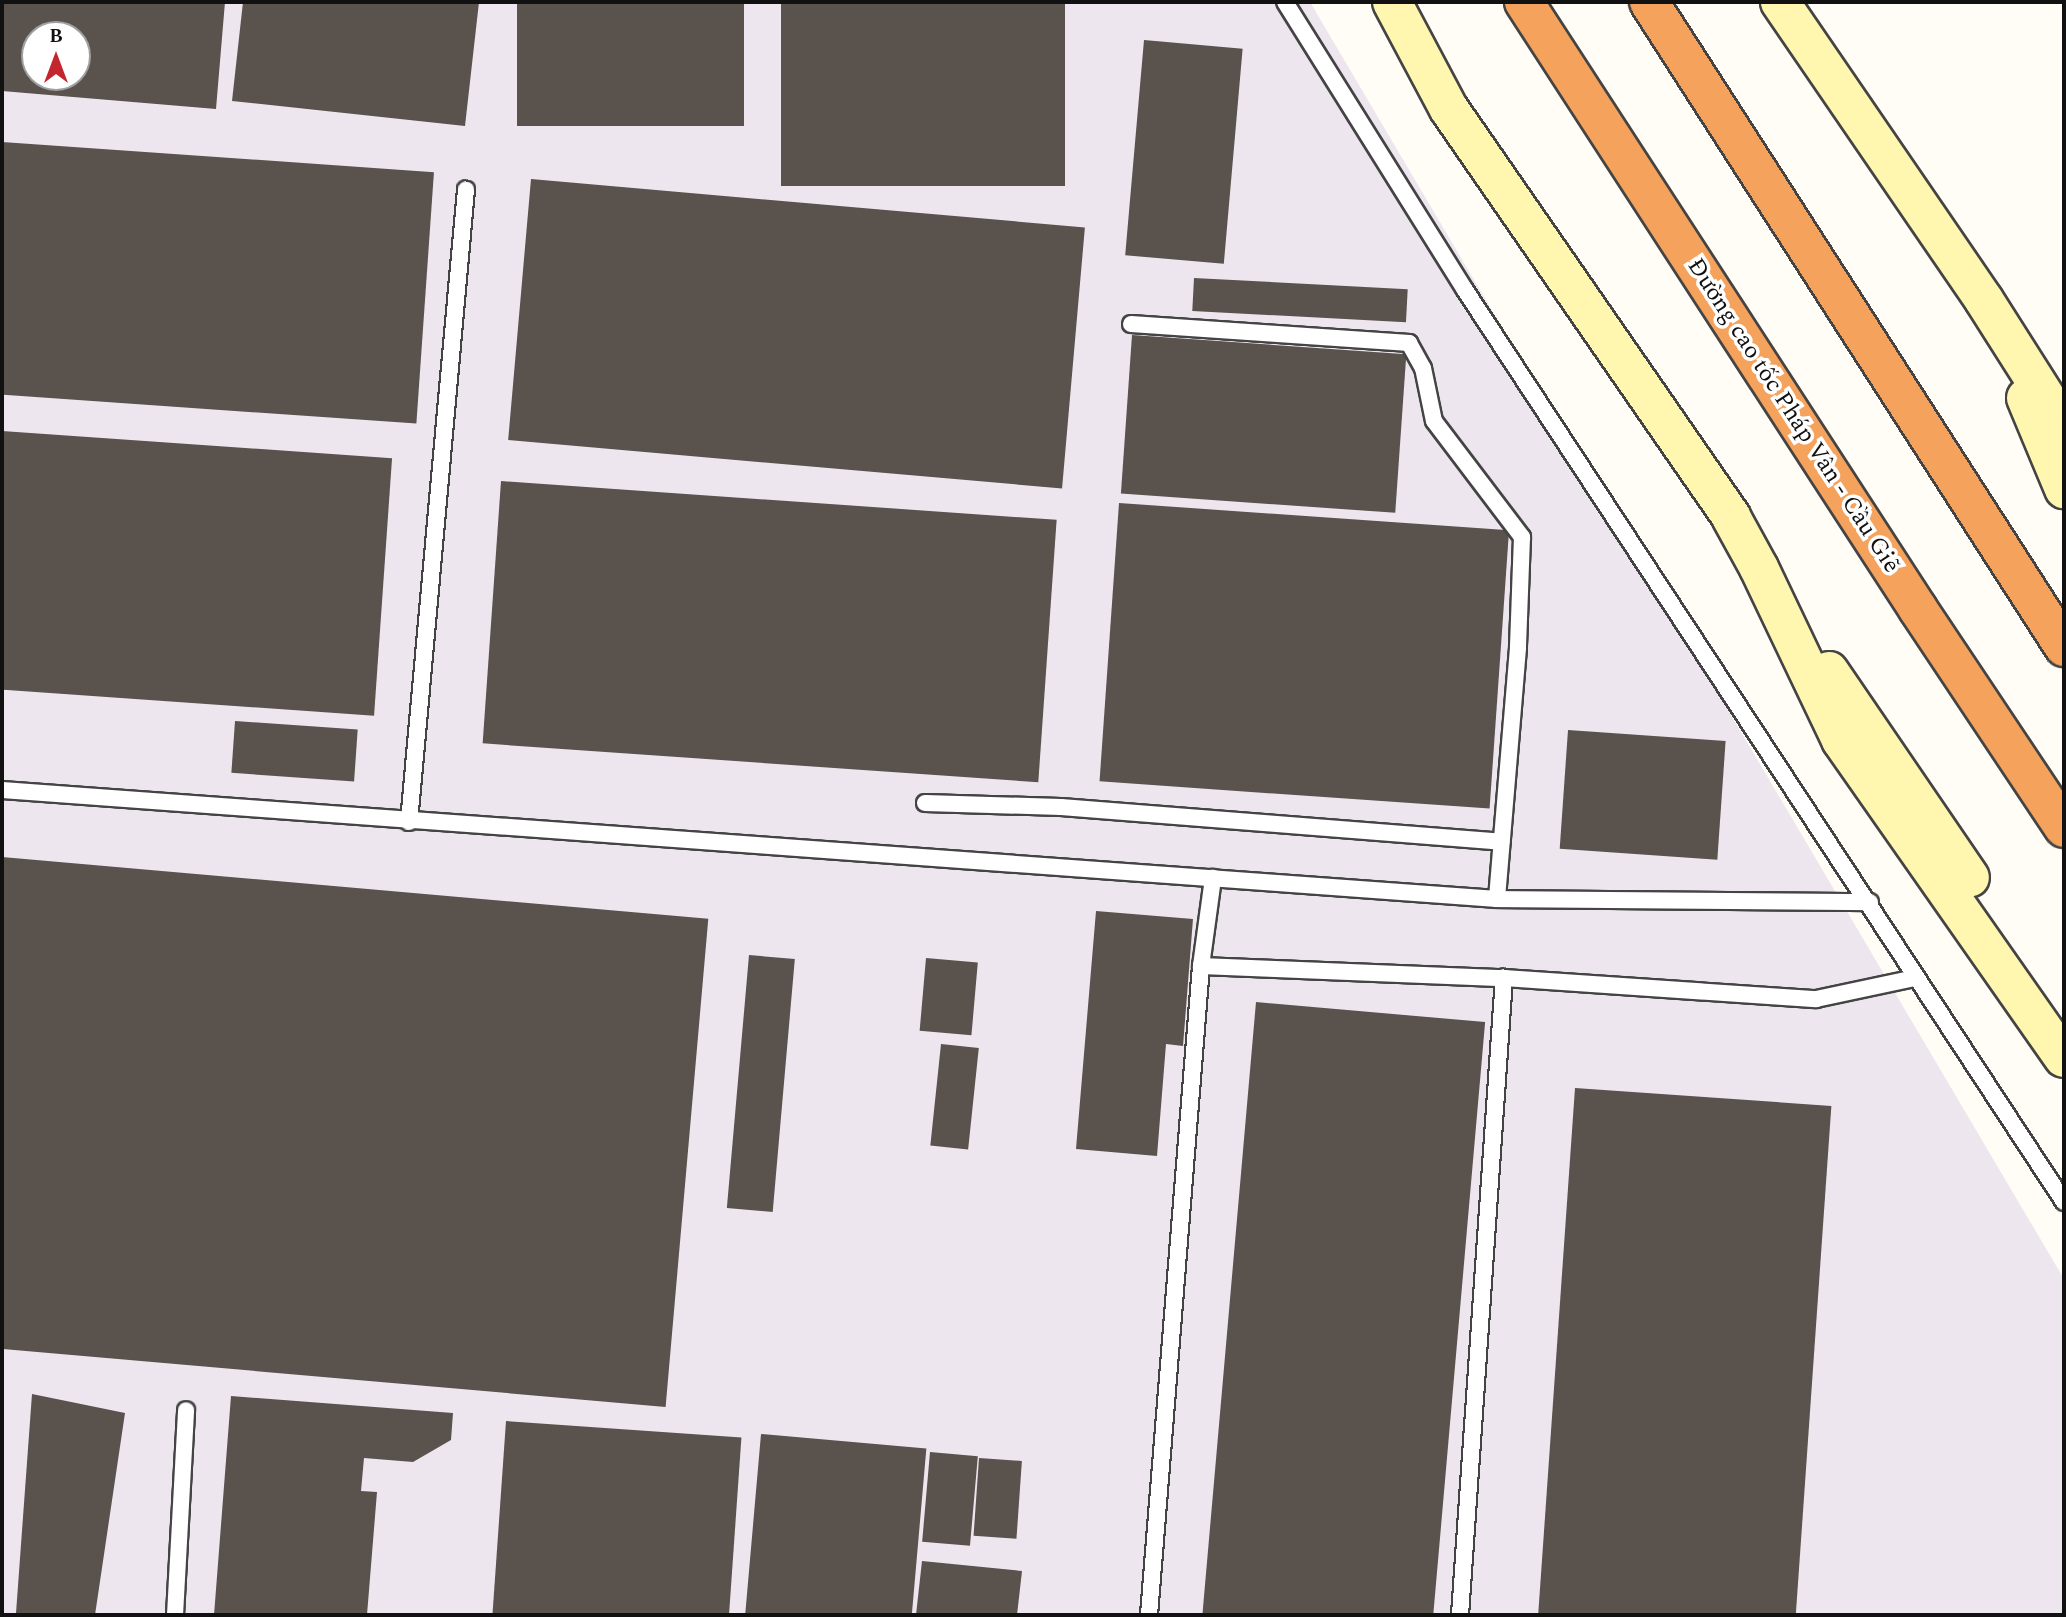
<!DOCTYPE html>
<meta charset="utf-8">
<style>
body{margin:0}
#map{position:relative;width:2066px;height:1617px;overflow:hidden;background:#fffdf5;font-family:Spectral,serif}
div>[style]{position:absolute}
.industrial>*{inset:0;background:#eee6ef}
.building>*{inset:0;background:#5a524d;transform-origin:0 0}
.roads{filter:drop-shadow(2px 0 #444) drop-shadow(-2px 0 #444) drop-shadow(0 2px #444) drop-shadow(0 -2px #444)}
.lane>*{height:16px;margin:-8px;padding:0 8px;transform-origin:8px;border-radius:8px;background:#fff}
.secondary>*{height:38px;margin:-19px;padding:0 19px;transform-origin:19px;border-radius:19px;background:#fff6b0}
.highway>*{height:38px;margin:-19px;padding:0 19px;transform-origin:19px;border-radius:19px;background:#f5a25d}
span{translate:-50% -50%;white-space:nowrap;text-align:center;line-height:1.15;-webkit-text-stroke:7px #fff;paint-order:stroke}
.street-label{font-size:24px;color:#111}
.frame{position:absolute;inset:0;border:4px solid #111;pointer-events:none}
.north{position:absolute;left:21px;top:21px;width:70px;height:70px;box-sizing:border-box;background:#fff;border:2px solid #a0a0a0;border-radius:50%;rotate:0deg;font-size:19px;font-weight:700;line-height:28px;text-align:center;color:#111}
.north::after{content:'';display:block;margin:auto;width:24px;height:32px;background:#c4262e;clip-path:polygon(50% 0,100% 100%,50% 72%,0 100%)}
</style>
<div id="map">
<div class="industrial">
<i style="clip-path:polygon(evenodd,2px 2px,1310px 2px,2064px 1279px,2064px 1615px,2px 1615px,2px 2px,35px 35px,77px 35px,77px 77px,35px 77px,35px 35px)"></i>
</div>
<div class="building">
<i style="clip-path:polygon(evenodd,2px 2px,225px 2px,216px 109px,2px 91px,2px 2px,35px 35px,77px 35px,77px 77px,35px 77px,35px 35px)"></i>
<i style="clip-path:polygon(243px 2px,479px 2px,465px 126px,232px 101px)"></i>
<i style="left:517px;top:2px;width:227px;height:124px"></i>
<i style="left:781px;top:2px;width:284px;height:184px"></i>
<i style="left:1144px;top:40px;width:99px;height:216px;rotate:5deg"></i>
<i style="left:2px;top:142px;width:433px;height:252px;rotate:4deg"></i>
<i style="left:531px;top:179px;width:556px;height:262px;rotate:5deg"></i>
<i style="left:1194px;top:278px;width:214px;height:33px;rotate:3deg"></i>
<i style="left:1132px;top:335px;width:275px;height:159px;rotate:4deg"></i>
<i style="left:2px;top:431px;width:391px;height:258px;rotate:4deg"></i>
<i style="left:501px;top:481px;width:557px;height:263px;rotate:4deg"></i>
<i style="left:1119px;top:503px;width:391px;height:279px;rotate:4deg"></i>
<i style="left:235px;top:721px;width:123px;height:52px;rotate:4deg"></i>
<i style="left:1568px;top:730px;width:158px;height:119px;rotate:4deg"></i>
<i style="left:2px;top:857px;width:709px;height:490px;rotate:5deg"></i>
<i style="clip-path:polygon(1096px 911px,1193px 919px,1183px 1046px,1166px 1044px,1157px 1156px,1076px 1149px)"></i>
<i style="left:749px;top:955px;width:46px;height:254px;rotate:5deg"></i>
<i style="left:926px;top:958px;width:52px;height:73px;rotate:5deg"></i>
<i style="left:1256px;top:1002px;width:230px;height:615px;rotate:5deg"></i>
<i style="left:941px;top:1044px;width:38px;height:102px;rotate:6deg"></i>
<i style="left:1575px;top:1088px;width:257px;height:529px;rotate:4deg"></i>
<i style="clip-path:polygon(32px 1394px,125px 1413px,95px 1615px,16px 1613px)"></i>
<i style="clip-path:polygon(231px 1396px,453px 1413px,451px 1440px,413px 1462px,364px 1458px,361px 1491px,377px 1492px,367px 1615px,214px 1615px)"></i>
<i style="left:506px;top:1421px;width:236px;height:194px;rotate:4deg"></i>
<i style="left:761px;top:1434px;width:166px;height:182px;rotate:5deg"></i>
<i style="left:930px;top:1452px;width:48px;height:90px;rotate:5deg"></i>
<i style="left:979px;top:1458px;width:43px;height:78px;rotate:4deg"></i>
<i style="clip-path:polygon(922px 1561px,1022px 1571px,1017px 1615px,916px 1615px)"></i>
</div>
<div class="roads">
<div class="lane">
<i style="left:1285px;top:2px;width:340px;rotate:58deg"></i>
<i style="left:1465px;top:290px;width:1091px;rotate:56.7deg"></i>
<i style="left:1131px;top:324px;width:279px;rotate:3.9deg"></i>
<i style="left:1409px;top:343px;width:29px;rotate:61deg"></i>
<i style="left:1423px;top:368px;width:54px;rotate:78.3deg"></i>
<i style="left:1434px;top:421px;width:146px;rotate:52.8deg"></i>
<i style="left:1522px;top:537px;width:111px;rotate:92.1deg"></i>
<i style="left:1518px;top:648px;width:252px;rotate:94.8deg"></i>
<i style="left:2px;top:790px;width:1499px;rotate:4.17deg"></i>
<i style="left:1497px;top:899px;width:373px;rotate:0.5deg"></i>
<i style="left:925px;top:803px;width:136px;rotate:1.7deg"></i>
<i style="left:1061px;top:807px;width:442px;rotate:4.5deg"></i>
<i style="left:409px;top:822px;width:635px;rotate:-84.85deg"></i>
<i style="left:1201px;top:966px;width:303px;rotate:2.3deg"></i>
<i style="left:1504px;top:978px;width:313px;rotate:3.9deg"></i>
<i style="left:1816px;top:999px;width:101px;rotate:-12deg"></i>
<i style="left:175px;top:1615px;width:205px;rotate:-86.9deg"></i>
<i style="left:1149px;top:1615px;width:651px;rotate:-85.42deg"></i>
<i style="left:1201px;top:966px;width:89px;rotate:-82.2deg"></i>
<i style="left:1460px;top:1615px;width:639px;rotate:-86.05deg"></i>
</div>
<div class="secondary">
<i style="left:1392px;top:2px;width:121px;rotate:62deg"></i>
<i style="left:1449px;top:109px;width:496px;rotate:55.3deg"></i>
<i style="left:1731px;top:517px;width:58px;rotate:61.2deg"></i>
<i style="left:1759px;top:568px;width:191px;rotate:64.5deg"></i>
<i style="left:1841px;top:740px;width:388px;rotate:55deg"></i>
<i style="left:1780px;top:2px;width:361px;rotate:55.6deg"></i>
<i style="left:1984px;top:300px;width:149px;rotate:57.6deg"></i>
<i style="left:2026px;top:398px;width:99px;rotate:67.3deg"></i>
<i style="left:1829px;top:671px;width:250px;rotate:55.7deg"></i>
</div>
<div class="highway">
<i style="left:1524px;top:2px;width:724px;rotate:57.01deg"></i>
<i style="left:1918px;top:609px;width:263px;rotate:56.3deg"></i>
<i style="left:1649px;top:2px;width:767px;rotate:57.24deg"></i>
</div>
</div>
<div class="street-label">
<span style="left:1793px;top:416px;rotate:57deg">Đường cao tốc Pháp Vân - Cầu Giẽ</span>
</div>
<div class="frame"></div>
<div class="north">B</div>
</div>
